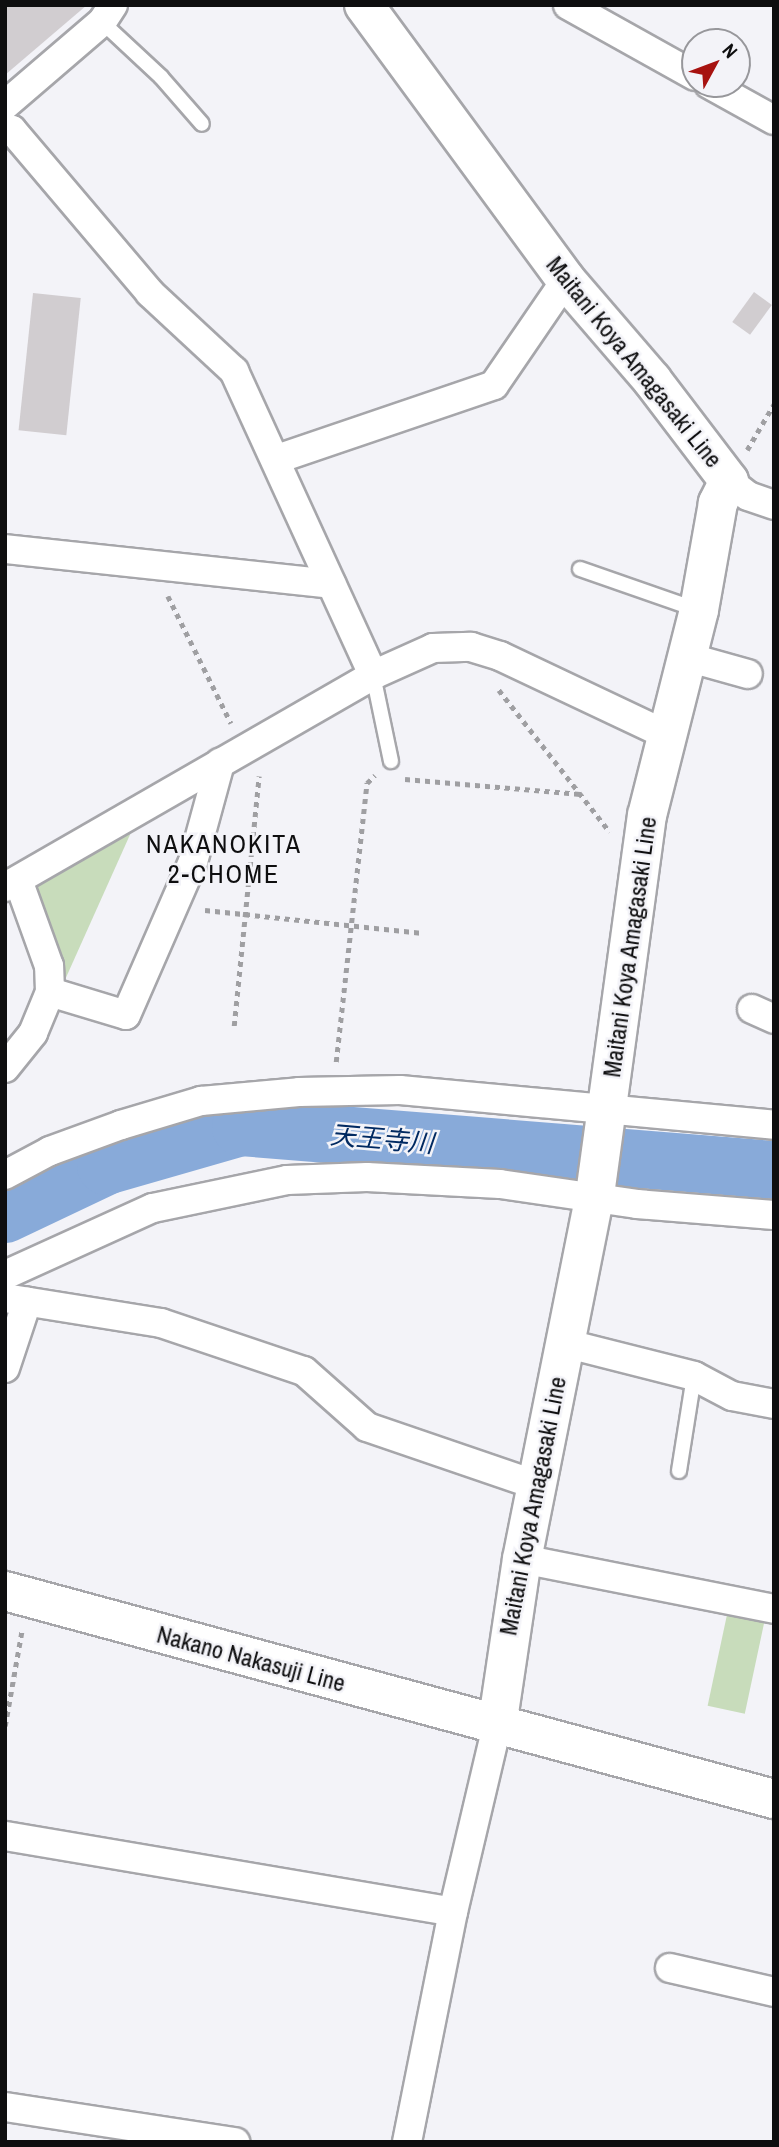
<!DOCTYPE html>
<meta charset="utf-8">
<style>
body{margin:0}
#map{position:relative;width:779px;height:2147px;overflow:hidden;background:#f3f3f8;font-family:"Archivo Narrow","Noto Sans JP",sans-serif}
div>[style]{position:absolute}
.green>*{inset:0;background:#c8dcbb;transform-origin:0 0}
.river>*{height:58px;margin:-29px;padding:0 29px;transform-origin:29px;border-radius:29px;background:#88aad9}
.building>*{inset:0;background:#d1cdd0;transform-origin:0 0}
.path>*{height:4.5px;margin-top:-2.25px;transform-origin:0;background:repeating-linear-gradient(90deg,#9f9fa2 0 5px,transparent 0 10px)}
.roads{filter:drop-shadow(2px 0 #a6a6aa) drop-shadow(-2px 0 #a6a6aa) drop-shadow(0 2px #a6a6aa) drop-shadow(0 -2px #a6a6aa)}
.service>*{height:14px;margin:-7px;padding:0 7px;transform-origin:7px;border-radius:7px;background:#fff}
.minor>*{height:28px;margin:-14px;padding:0 14px;transform-origin:14px;border-radius:14px;background:#fff}
.secondary>*{height:38px;margin:-19px;padding:0 19px;transform-origin:19px;border-radius:19px;background:#fff}
span{translate:-50% -50%;white-space:nowrap;text-align:center;line-height:1.15;-webkit-text-stroke:5px #f3f3f8;paint-order:stroke}
.street-label{font-size:24px;color:#0e0e0f}
.neighbourhood-label{font-size:26px;color:#0e0e0f;letter-spacing:2px}
.water-label{font-size:26px;color:#002961;font-style:italic}
.frame{position:absolute;inset:0;border:7px solid #0e0e0f;pointer-events:none}
.north{position:absolute;left:681px;top:28px;width:70px;height:70px;box-sizing:border-box;background:#f3f3f8;border:2px solid #97979b;border-radius:50%;rotate:49deg;font-size:19px;font-weight:700;line-height:28px;text-align:center;color:#0e0e0f}
.north::after{content:'';display:block;margin:auto;width:24px;height:32px;background:#a71210;clip-path:polygon(50% 0,100% 100%,50% 72%,0 100%)}
</style>
<div id="map">
<div class="green">
<i style="clip-path:polygon(133px 828px,64px 982px,36px 902px,37px 885px)"></i>
<i style="left:728px;top:1610px;width:38px;height:98px;rotate:12deg"></i>
</div>
<div class="river">
<i style="left:5px;top:1214px;width:112px;rotate:-25.4deg"></i>
<i style="left:106px;top:1166px;width:141px;rotate:-16.1deg"></i>
<i style="left:241px;top:1127px;width:535px;rotate:4.61deg"></i>
</div>
<div class="building">
<i style="clip-path:polygon(5px 5px,87px 5px,5px 75px)"></i>
<i style="left:754px;top:292px;width:22px;height:37px;rotate:36deg"></i>
<i style="left:33px;top:293px;width:48px;height:138px;rotate:6deg"></i>
</div>
<div class="path">
<i style="left:747px;top:450px;width:53px;rotate:-59.6deg"></i>
<i style="left:168px;top:596px;width:142px;rotate:63.6deg"></i>
<i style="left:499px;top:690px;width:180px;rotate:52deg"></i>
<i style="left:405px;top:779px;width:176px;rotate:4.9deg"></i>
<i style="left:205px;top:910px;width:219px;rotate:6deg"></i>
<i style="left:234px;top:1026px;width:251px;rotate:-84.3deg"></i>
<i style="left:336px;top:1062px;width:281px;rotate:-83.7deg"></i>
<i style="left:367px;top:783px;width:11px;rotate:-45deg"></i>
<i style="left:5px;top:1726px;width:97px;rotate:-80deg"></i>
</div>
<div class="roads">
<div class="service">
<i style="left:102px;top:22px;width:81px;rotate:43deg"></i>
<i style="left:161px;top:77px;width:62px;rotate:48.9deg"></i>
<i style="left:580px;top:569px;width:125px;rotate:19.2deg"></i>
<i style="left:373px;top:675px;width:88px;rotate:78.2deg"></i>
<i style="left:679px;top:1471px;width:96px;rotate:-81deg"></i>
</div>
<div class="minor">
<i style="left:568px;top:5px;width:145px;rotate:29.2deg"></i>
<i style="left:709px;top:84px;width:74px;rotate:29deg"></i>
<i style="left:5px;top:105px;width:128px;rotate:-40.6deg"></i>
<i style="left:102px;top:22px;width:20px;rotate:-57deg"></i>
<i style="left:5px;top:129px;width:7px;rotate:8deg"></i>
<i style="left:12px;top:130px;width:214px;rotate:49.7deg"></i>
<i style="left:150px;top:293px;width:115px;rotate:42.9deg"></i>
<i style="left:234px;top:371px;width:334px;rotate:65.4deg"></i>
<i style="left:277px;top:459px;width:229px;rotate:-18.8deg"></i>
<i style="left:494px;top:385px;width:127px;rotate:-55.6deg"></i>
<i style="left:729px;top:481px;width:24px;rotate:38deg"></i>
<i style="left:748px;top:496px;width:28px;rotate:19deg"></i>
<i style="left:5px;top:549px;width:328px;rotate:6.1deg"></i>
<i style="left:687px;top:657px;width:63px;rotate:15.6deg"></i>
<i style="left:5px;top:887px;width:425px;rotate:-29.9deg"></i>
<i style="left:373px;top:675px;width:66px;rotate:-24.2deg"></i>
<i style="left:433px;top:648px;width:38px;rotate:-2deg"></i>
<i style="left:471px;top:647px;width:30px;rotate:17deg"></i>
<i style="left:500px;top:656px;width:185px;rotate:25.3deg"></i>
<i style="left:50px;top:992px;width:79px;rotate:16.8deg"></i>
<i style="left:126px;top:1015px;width:167px;rotate:-66.4deg"></i>
<i style="left:193px;top:862px;width:103px;rotate:-74.7deg"></i>
<i style="left:752px;top:1009px;width:24px;rotate:24deg"></i>
<i style="left:5px;top:1068px;width:45px;rotate:-51.3deg"></i>
<i style="left:33px;top:1033px;width:44px;rotate:-67.5deg"></i>
<i style="left:50px;top:992px;width:26px;rotate:-92deg"></i>
<i style="left:49px;top:966px;width:91px;rotate:-109.8deg"></i>
<i style="left:5px;top:1175px;width:51px;rotate:-28.1deg"></i>
<i style="left:50px;top:1151px;width:76px;rotate:-20.1deg"></i>
<i style="left:121px;top:1125px;width:84px;rotate:-16.7deg"></i>
<i style="left:201px;top:1101px;width:98px;rotate:-5.2deg"></i>
<i style="left:299px;top:1092px;width:101px;rotate:-1.1deg"></i>
<i style="left:400px;top:1090px;width:376px;rotate:5.3deg"></i>
<i style="left:5px;top:1275px;width:162px;rotate:-24.4deg"></i>
<i style="left:153px;top:1208px;width:137px;rotate:-11.8deg"></i>
<i style="left:287px;top:1180px;width:80px;rotate:-2.1deg"></i>
<i style="left:367px;top:1177px;width:133px;rotate:3deg"></i>
<i style="left:500px;top:1184px;width:138px;rotate:8.3deg"></i>
<i style="left:637px;top:1204px;width:137px;rotate:4.6deg"></i>
<i style="left:5px;top:1298px;width:158px;rotate:9.1deg"></i>
<i style="left:161px;top:1323px;width:151px;rotate:18.6deg"></i>
<i style="left:304px;top:1371px;width:84px;rotate:41.6deg"></i>
<i style="left:367px;top:1427px;width:179px;rotate:18.9deg"></i>
<i style="left:564px;top:1343px;width:134px;rotate:14.2deg"></i>
<i style="left:694px;top:1376px;width:43px;rotate:27.8deg"></i>
<i style="left:732px;top:1396px;width:43px;rotate:10.8deg"></i>
<i style="left:5px;top:1368px;width:70px;rotate:-71.6deg"></i>
<i style="left:522px;top:1559px;width:257px;rotate:11.2deg"></i>
<i style="left:5px;top:1836px;width:454px;rotate:9.6deg"></i>
<i style="left:670px;top:1968px;width:107px;rotate:13deg"></i>
<i style="left:5px;top:2107px;width:233px;rotate:8.7deg"></i>
<i style="left:407px;top:2142px;width:235px;rotate:-78.7deg"></i>
<i style="left:453px;top:1912px;width:191px;rotate:-76.7deg"></i>
</div>
<div class="secondary">
<i style="left:364px;top:5px;width:341px;rotate:53.7deg"></i>
<i style="left:566px;top:280px;width:132px;rotate:49.3deg"></i>
<i style="left:652px;top:380px;width:127px;rotate:52.7deg"></i>
<i style="left:729px;top:481px;width:25px;rotate:117deg"></i>
<i style="left:718px;top:503px;width:109px;rotate:100.1deg"></i>
<i style="left:699px;top:610px;width:211px;rotate:104.2deg"></i>
<i style="left:647px;top:815px;width:377px;rotate:97.8deg"></i>
<i style="left:596px;top:1189px;width:377px;rotate:101.3deg"></i>
<i style="left:522px;top:1559px;width:169px;rotate:98.5deg"></i>
<i style="left:5px;top:1591px;width:797px;rotate:15.14deg"></i>
</div>
</div>
<div class="street-label">
<span style="left:634px;top:362px;rotate:51deg">Maitani Koya Amagasaki Line</span>
<span style="left:630px;top:947px;rotate:-82deg">Maitani Koya Amagasaki Line</span>
<span style="left:533px;top:1506px;rotate:-79deg">Maitani Koya Amagasaki Line</span>
<span style="left:251px;top:1659px;rotate:15deg">Nakano Nakasuji Line</span>
</div>
<div class="neighbourhood-label">
<span style="left:224px;top:859px">NAKANOKITA<br>2-CHOME</span>
</div>
<div class="water-label">
<span style="left:382px;top:1139px;rotate:5deg">天王寺川</span>
</div>
<div class="frame"></div>
<div class="north">N</div>
</div>
